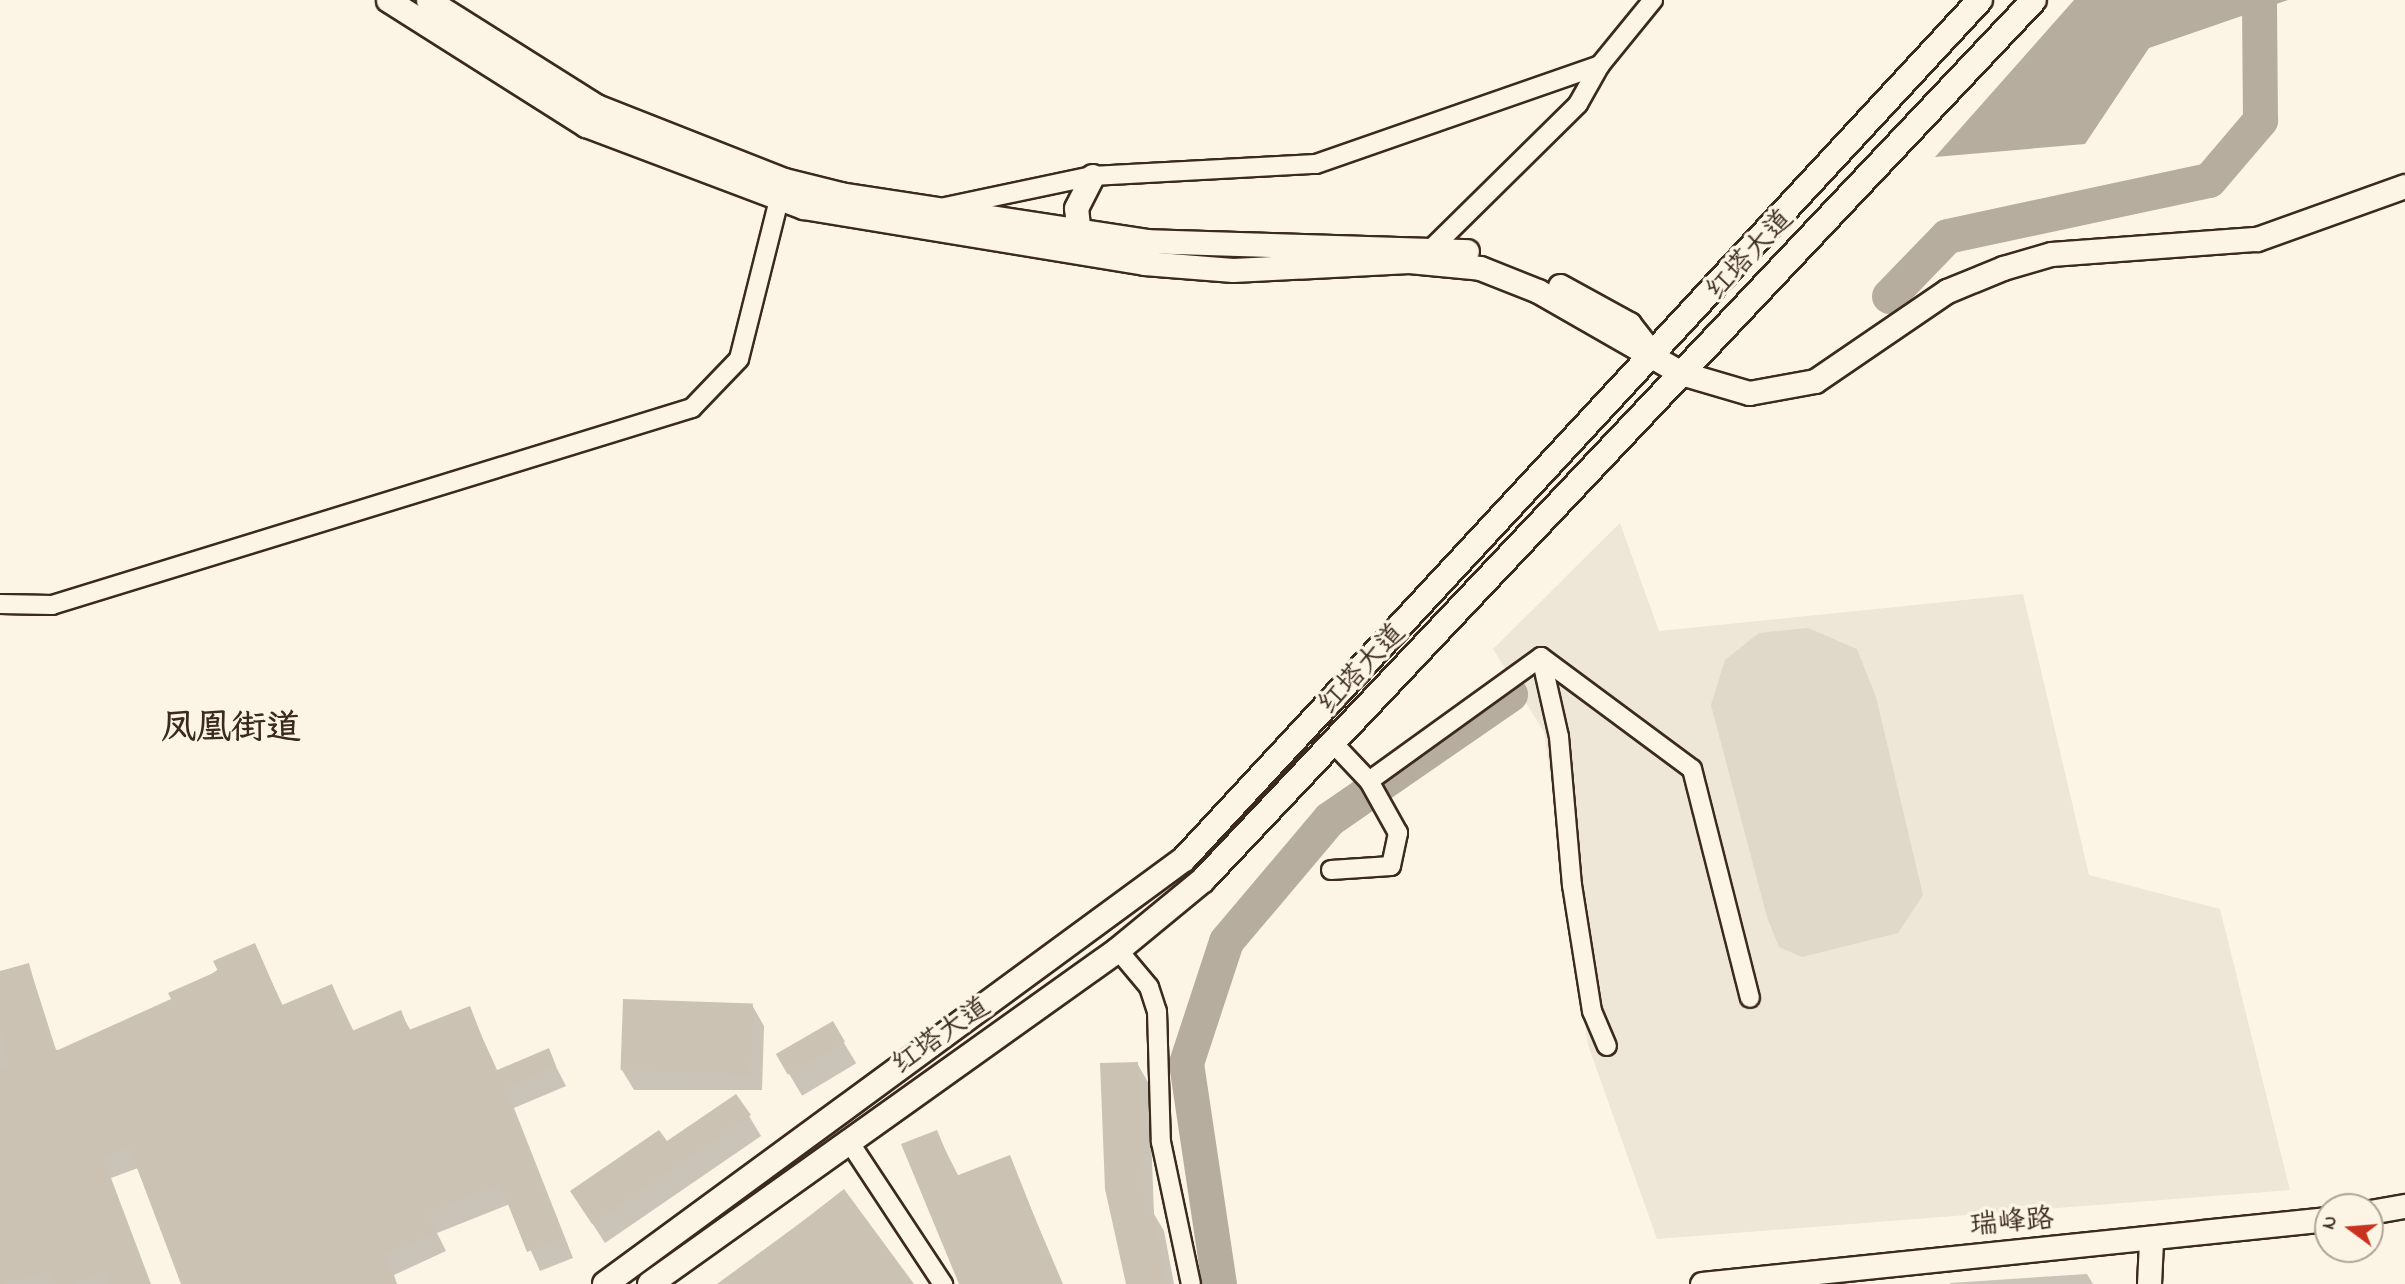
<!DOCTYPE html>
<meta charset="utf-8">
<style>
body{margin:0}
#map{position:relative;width:2405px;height:1284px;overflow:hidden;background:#fcf5e5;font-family:"Indie Flower","LXGW WenKai TC",sans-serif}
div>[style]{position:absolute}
.built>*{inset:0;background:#eee6d6}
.green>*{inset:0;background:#e0d8c8}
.water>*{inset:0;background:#b7ad9e}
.shadow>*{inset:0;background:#0003;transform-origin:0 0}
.river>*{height:35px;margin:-17.5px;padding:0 17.5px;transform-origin:17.5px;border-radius:17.5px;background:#b7ad9e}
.building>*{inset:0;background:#ccc2b3;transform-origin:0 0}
.roads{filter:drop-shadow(2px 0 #3b2a1e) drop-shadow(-2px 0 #3b2a1e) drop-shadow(0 2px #3b2a1e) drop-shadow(0 -2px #3b2a1e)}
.minor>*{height:18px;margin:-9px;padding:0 9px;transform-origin:9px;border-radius:9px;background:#fcf5e5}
.tertiary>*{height:23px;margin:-11.5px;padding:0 11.5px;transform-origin:11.5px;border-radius:11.5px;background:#fcf5e5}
.secondary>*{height:24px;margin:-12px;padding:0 12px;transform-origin:12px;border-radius:12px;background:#fcf5e5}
span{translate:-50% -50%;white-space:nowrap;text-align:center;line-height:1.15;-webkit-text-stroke:7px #fcf5e5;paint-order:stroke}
.street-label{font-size:28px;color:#3b2a1e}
.district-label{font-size:35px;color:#3b2a1e;font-weight:700}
.north{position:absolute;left:2314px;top:1193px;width:70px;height:70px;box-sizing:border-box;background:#fcf5e5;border:2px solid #afa495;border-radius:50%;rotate:286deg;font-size:19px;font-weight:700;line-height:28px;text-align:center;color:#3b2a1e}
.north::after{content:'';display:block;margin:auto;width:24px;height:32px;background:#c8321e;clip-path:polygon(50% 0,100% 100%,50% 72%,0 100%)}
</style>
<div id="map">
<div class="built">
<i style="clip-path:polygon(1620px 523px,1659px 631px,2023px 594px,2089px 875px,2220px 909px,2290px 1190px,1657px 1239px,1588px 1045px,1544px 732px,1493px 649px)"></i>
</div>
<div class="green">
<i style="clip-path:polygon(1808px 628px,1857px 649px,1876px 697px,1923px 895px,1898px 933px,1802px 957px,1779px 947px,1767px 917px,1711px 705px,1725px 660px,1759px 633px)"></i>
</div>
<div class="water">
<i style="clip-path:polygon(2074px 0,2288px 0,2149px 48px,2085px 144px,1935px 157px)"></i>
</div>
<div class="shadow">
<i style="clip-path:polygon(254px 945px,283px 1006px,332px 986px,354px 1032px,400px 1012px,411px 1031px,469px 1008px,498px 1072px,548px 1051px,566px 1086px,514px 1108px,573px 1258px,540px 1271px,510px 1204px,437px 1233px,446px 1251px,394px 1275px,397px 1284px,183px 1284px,138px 1168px,111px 1178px,151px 1284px,0 1284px,0 976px,29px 965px,57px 1053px,173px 1000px)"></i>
<i style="clip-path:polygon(752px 1005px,764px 1026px,762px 1090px,634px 1090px,622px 1070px)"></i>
<i style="left:832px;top:1023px;width:47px;height:63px;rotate:59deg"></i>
<i style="clip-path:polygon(1137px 1063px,1149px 1084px,1154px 1214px,1164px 1231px,1174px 1284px,1127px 1284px)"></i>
<i style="clip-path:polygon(749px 1116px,761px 1136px,605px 1243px,572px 1192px,667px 1144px)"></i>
<i style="clip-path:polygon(936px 1132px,959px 1177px,1009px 1157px,1063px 1284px,961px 1284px)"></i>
<i style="clip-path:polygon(844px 1191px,912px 1284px,717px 1284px)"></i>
<i style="clip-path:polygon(2087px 1274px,2093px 1284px,1950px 1284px,1950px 1283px)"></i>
</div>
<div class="river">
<i style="left:1889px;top:296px;width:83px;rotate:-46deg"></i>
<i style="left:1947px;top:236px;width:268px;rotate:-12.1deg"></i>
<i style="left:2209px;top:180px;width:79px;rotate:-49.6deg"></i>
<i style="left:2260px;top:120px;width:120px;rotate:-90.5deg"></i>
<i style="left:1219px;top:1284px;width:223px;rotate:-98.5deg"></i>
<i style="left:1186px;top:1063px;width:128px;rotate:-71.8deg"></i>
<i style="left:1226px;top:941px;width:160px;rotate:-49.8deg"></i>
<i style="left:1329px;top:819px;width:220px;rotate:-34.6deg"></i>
</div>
<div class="building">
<i style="clip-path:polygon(255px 943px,282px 1005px,332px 984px,352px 1031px,401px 1010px,409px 1030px,470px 1006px,495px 1071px,549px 1048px,556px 1066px,504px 1088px,563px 1238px,527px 1252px,500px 1184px,427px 1213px,436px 1231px,384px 1255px,396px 1284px,181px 1284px,129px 1147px,102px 1158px,149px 1284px,109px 1284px,104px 1271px,74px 1284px,56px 1284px,51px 1272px,0 1284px,0 1070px,9px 1066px,0 1030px,0 971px,29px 963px,51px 1049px,58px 1050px,171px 999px,168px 993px,218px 971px,213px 961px)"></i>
<i style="left:623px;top:999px;width:130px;height:71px;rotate:2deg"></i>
<i style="left:833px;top:1021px;width:24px;height:66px;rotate:60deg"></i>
<i style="clip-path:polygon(1138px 1062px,1144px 1210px,1153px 1208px,1167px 1284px,1126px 1284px,1105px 1189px,1100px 1063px)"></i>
<i style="clip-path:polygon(736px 1094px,751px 1115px,592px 1224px,570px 1191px,659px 1130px,667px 1141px)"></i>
<i style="clip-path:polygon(937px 1130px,956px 1176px,1010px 1155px,1061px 1284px,959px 1284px,901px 1144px)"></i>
<i style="clip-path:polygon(844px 1189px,914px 1284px,718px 1284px,776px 1242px)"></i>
</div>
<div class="roads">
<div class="minor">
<i style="left:945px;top:207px;width:150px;rotate:-11.9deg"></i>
<i style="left:1092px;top:176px;width:224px;rotate:-3.1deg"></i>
<i style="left:1316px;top:164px;width:301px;rotate:-19.2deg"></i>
<i style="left:1600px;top:65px;width:84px;rotate:-50.8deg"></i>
<i style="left:1424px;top:256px;width:216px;rotate:-44.6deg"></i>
<i style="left:1578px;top:104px;width:45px;rotate:-60.6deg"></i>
<i style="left:0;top:604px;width:52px;rotate:1.1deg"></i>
<i style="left:52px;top:605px;width:670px;rotate:-17.11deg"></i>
<i style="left:692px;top:408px;width:68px;rotate:-46.2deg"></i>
<i style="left:739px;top:359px;width:176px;rotate:-75.9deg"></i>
<i style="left:1541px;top:657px;width:188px;rotate:36.6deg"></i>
<i style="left:1692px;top:769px;width:236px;rotate:75.8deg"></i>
<i style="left:1369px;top:781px;width:212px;rotate:-35.8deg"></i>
<i style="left:1541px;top:657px;width:82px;rotate:77.3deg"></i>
<i style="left:1559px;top:737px;width:149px;rotate:85deg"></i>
<i style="left:1572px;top:885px;width:128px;rotate:81deg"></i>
<i style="left:1592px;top:1011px;width:38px;rotate:67deg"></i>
<i style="left:1331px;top:870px;width:60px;rotate:-3.8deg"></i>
<i style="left:1391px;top:866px;width:34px;rotate:-78deg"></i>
<i style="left:1398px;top:833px;width:60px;rotate:-119.1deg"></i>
<i style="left:1369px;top:781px;width:51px;rotate:-133.4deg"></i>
<i style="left:1118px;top:950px;width:48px;rotate:50deg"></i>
<i style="left:1149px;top:987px;width:25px;rotate:72deg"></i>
<i style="left:1157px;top:1011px;width:131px;rotate:88.3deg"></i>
<i style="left:1161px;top:1142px;width:145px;rotate:78.1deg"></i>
<i style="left:848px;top:1140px;width:173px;rotate:56.6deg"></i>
</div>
<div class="tertiary">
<i style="left:388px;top:0;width:234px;rotate:32.3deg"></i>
<i style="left:586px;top:125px;width:232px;rotate:20.7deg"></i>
<i style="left:803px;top:207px;width:346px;rotate:9.3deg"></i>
<i style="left:1144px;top:263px;width:89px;rotate:4.5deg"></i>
<i style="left:1233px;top:270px;width:176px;rotate:-2.9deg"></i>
<i style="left:1409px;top:261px;width:71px;rotate:5.6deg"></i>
<i style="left:1480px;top:268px;width:62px;rotate:21.6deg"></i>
<i style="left:1538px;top:291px;width:165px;rotate:29.8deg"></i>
<i style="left:1681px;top:373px;width:71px;rotate:16.4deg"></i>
<i style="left:1749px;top:393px;width:67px;rotate:-10.3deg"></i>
<i style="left:1815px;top:381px;width:160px;rotate:-34.3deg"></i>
<i style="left:1947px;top:291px;width:61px;rotate:-22.3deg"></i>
<i style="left:2003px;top:268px;width:50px;rotate:-16.3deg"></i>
<i style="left:2051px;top:254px;width:207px;rotate:-4.2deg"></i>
<i style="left:2257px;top:239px;width:157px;rotate:-19.7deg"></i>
<i style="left:428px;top:0;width:199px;rotate:32.2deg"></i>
<i style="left:596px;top:106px;width:202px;rotate:21.5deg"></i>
<i style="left:784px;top:180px;width:58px;rotate:14deg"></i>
<i style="left:840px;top:194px;width:310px;rotate:8.7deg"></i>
<i style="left:1146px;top:241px;width:321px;rotate:1.8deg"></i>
<i style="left:1080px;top:245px;width:37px;rotate:-96deg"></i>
<i style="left:1076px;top:208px;width:36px;rotate:-63deg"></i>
<i style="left:1560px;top:286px;width:79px;rotate:28.8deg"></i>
<i style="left:1629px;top:324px;width:34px;rotate:52deg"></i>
<i style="left:2370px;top:1212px;width:36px;rotate:-10deg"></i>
<i style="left:1702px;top:1284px;width:629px;rotate:-5.93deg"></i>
<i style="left:2149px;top:1284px;width:42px;rotate:-87.3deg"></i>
</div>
<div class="secondary">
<i style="left:605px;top:1284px;width:718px;rotate:-36.28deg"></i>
<i style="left:1184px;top:859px;width:1171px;rotate:-47.18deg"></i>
<i style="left:650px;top:1284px;width:575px;rotate:-35.51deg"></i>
<i style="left:1118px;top:950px;width:110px;rotate:-39.5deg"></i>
<i style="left:1203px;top:880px;width:1210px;rotate:-46.64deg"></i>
</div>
</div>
<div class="street-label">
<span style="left:1751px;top:256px;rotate:-47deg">红塔大道</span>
<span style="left:1363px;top:670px;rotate:-47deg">红塔大道</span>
<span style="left:942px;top:1037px;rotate:-35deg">红塔大道</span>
<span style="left:2012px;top:1224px;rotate:-5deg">瑞峰路</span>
</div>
<div class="district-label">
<span style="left:231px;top:730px">凤凰街道</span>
</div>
<div class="north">N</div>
</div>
